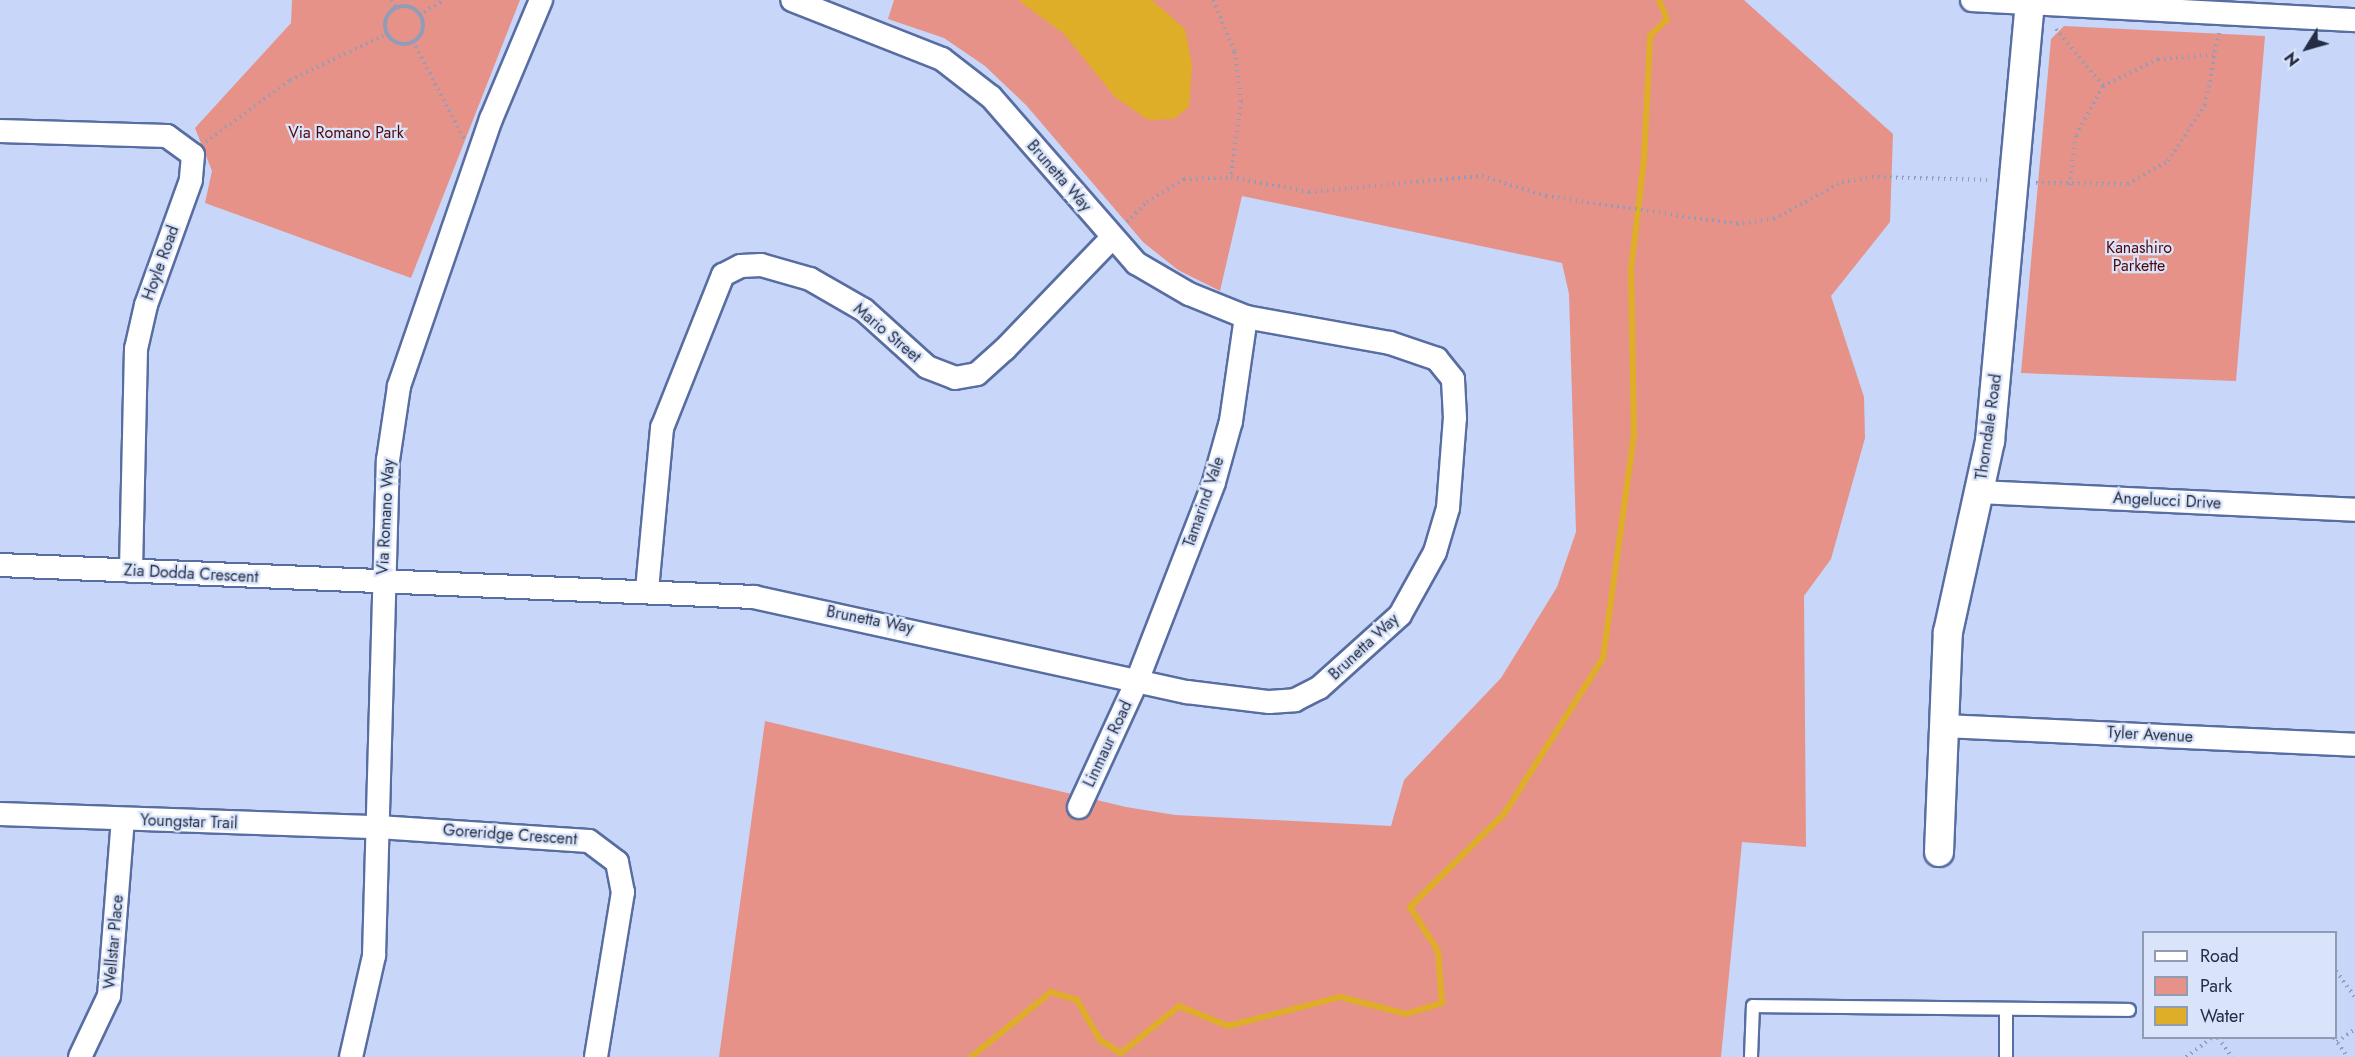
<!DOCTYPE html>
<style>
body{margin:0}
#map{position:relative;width:2355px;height:1057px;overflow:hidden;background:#c7d6f9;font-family:Jost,sans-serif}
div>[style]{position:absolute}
.green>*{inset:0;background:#e69288}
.water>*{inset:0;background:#dfae28}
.stream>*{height:6px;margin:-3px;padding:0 3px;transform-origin:3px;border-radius:3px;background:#dfae28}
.path>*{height:4px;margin-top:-2px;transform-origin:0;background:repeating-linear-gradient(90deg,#8f9cba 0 1.5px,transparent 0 6px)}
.path>.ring{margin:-2px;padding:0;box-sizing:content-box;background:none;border:4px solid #8f9cba;border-radius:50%}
.roads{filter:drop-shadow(2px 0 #586da1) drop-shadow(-2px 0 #586da1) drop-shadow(0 2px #586da1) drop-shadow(0 -2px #586da1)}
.service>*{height:12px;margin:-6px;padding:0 6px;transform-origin:6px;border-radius:6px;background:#fff}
.minor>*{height:22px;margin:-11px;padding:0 11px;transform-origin:11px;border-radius:11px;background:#fff}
.tertiary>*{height:28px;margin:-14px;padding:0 14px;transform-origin:14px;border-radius:14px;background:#fff}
span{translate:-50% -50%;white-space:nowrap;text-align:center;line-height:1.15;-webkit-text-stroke:4.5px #d9e4fb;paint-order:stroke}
.park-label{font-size:16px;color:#520608}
.street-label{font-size:16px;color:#242d43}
.legend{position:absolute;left:2142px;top:931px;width:195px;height:108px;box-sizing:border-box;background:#d9e4fb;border:2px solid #919bb1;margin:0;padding:8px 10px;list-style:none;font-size:18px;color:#242d43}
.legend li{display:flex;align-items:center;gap:12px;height:30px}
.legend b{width:30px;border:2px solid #919bb1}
.north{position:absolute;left:2277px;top:18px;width:60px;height:60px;-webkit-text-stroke:4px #d9e4fb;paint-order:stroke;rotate:233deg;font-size:16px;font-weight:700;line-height:24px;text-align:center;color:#242d43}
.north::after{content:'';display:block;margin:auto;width:21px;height:27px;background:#242d43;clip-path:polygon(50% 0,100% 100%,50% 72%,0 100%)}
</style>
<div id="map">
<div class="green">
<i style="clip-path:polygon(292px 0,520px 0,411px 278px,205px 203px,212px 171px,195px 128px,291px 23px)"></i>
<i style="clip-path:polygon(894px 0,1744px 0,1893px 134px,1890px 222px,1831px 296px,1864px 397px,1865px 438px,1831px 559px,1804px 596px,1806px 847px,1742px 842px,1721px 1057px,719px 1057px,765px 721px,1126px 807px,1175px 815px,1391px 826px,1404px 780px,1501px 678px,1557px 587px,1576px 532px,1569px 294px,1562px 263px,1242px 196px,1220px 291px,1178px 270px,1143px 242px,1026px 105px,985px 66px,944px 38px,888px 19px)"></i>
<i style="clip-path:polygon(2064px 26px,2265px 36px,2236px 381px,2021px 373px,2051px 39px)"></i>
</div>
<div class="water">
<i style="clip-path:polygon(1018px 0,1152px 0,1185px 29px,1192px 65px,1189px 107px,1174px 119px,1148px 120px,1115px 97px,1064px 34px)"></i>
</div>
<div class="stream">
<i style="left:971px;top:1057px;width:103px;rotate:-39.1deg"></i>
<i style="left:1051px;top:992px;width:27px;rotate:17deg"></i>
<i style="left:1077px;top:1000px;width:46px;rotate:60.1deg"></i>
<i style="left:1100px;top:1040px;width:25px;rotate:32deg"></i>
<i style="left:1121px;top:1053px;width:75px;rotate:-39deg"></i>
<i style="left:1179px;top:1006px;width:53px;rotate:22.2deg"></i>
<i style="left:1228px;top:1026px;width:116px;rotate:-14.5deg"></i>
<i style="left:1340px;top:997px;width:68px;rotate:14.4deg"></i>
<i style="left:1406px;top:1014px;width:38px;rotate:-17deg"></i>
<i style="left:1442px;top:1003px;width:52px;rotate:-94.4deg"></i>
<i style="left:1438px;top:951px;width:52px;rotate:-122.5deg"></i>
<i style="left:1410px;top:907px;width:132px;rotate:-44.7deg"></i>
<i style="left:1504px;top:814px;width:185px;rotate:-57.6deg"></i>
<i style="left:1603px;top:658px;width:224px;rotate:-82.1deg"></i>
<i style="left:1634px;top:436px;width:166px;rotate:-91deg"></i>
<i style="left:1631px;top:270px;width:111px;rotate:-83.3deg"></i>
<i style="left:1644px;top:160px;width:124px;rotate:-87.2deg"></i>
<i style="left:1650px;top:36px;width:24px;rotate:-45deg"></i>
<i style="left:1667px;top:19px;width:21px;rotate:-113deg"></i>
</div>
<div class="path">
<i style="left:391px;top:0;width:9px;rotate:58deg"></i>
<i style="left:1213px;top:0;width:56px;rotate:67.1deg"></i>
<i style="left:1235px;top:52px;width:49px;rotate:83deg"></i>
<i style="left:1241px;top:101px;width:77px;rotate:97.5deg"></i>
<i class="ring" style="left:385px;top:6px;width:34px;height:34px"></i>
<i style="left:419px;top:15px;width:29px;rotate:-31deg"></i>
<i style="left:2056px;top:29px;width:74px;rotate:50.5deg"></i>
<i style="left:413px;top:41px;width:110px;rotate:62.5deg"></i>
<i style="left:206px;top:142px;width:104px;rotate:-36.4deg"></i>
<i style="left:290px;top:80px;width:107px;rotate:-25.4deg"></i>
<i style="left:2036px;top:183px;width:92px;rotate:0.6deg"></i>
<i style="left:2128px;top:184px;width:46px;rotate:-29.9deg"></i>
<i style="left:2168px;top:161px;width:67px;rotate:-56.5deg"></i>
<i style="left:2205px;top:105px;width:74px;rotate:-79.1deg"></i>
<i style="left:2070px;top:185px;width:50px;rotate:-83.2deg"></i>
<i style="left:2076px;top:135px;width:56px;rotate:-61.1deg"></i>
<i style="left:2103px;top:86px;width:61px;rotate:-26.1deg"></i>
<i style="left:2158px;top:59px;width:60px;rotate:-4.8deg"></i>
<i style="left:1127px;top:222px;width:28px;rotate:-45deg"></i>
<i style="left:1147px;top:202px;width:44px;rotate:-31.9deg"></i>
<i style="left:1184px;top:179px;width:47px;rotate:-2.4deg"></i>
<i style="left:1231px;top:177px;width:79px;rotate:10.9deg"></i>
<i style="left:1309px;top:192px;width:174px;rotate:-5.3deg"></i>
<i style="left:1482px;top:176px;width:67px;rotate:17.4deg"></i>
<i style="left:1546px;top:196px;width:193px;rotate:8.3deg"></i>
<i style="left:1737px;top:224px;width:37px;rotate:-8deg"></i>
<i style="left:1774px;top:219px;width:77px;rotate:-28.6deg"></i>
<i style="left:1842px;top:182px;width:30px;rotate:-9deg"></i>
<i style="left:1872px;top:177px;width:119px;rotate:1.4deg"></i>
<i style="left:2336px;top:971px;width:32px;rotate:54deg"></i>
<i style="left:2218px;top:1038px;width:24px;rotate:54deg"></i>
<i style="left:2334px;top:1038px;width:24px;rotate:54deg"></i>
<i style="left:2337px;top:1042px;width:22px;rotate:-36deg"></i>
<i style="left:2186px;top:1057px;width:31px;rotate:-37deg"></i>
</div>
<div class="roads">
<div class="service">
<i style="left:2006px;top:1009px;width:48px;rotate:90deg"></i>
<i style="left:1751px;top:1057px;width:51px;rotate:-87.8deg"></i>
<i style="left:1753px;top:1006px;width:376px;rotate:0.6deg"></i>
</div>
<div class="minor">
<i style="left:1972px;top:0;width:384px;rotate:3deg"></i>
<i style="left:0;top:131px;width:167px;rotate:1.7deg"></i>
<i style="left:167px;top:136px;width:32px;rotate:36deg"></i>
<i style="left:193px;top:155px;width:25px;rotate:95deg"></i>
<i style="left:191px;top:180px;width:133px;rotate:109.8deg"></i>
<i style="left:146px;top:305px;width:45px;rotate:102.8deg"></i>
<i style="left:136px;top:349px;width:222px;rotate:91.3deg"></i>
<i style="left:1979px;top:492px;width:376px;rotate:2.7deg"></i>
<i style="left:0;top:565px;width:755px;rotate:2.43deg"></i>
<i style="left:754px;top:597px;width:443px;rotate:12.4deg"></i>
<i style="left:1187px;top:692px;width:83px;rotate:7deg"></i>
<i style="left:1269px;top:702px;width:26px;rotate:-4deg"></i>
<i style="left:1295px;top:700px;width:27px;rotate:-27deg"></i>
<i style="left:1319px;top:688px;width:109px;rotate:-42deg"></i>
<i style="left:1400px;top:615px;width:72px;rotate:-60.9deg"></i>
<i style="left:1435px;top:552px;width:46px;rotate:-73.5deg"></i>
<i style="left:1448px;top:508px;width:90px;rotate:-85.6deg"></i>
<i style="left:1455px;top:418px;width:39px;rotate:-93deg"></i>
<i style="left:1453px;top:379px;width:26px;rotate:-129deg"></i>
<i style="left:1437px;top:359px;width:50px;rotate:-161.2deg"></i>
<i style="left:1390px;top:343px;width:146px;rotate:-169.8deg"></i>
<i style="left:1246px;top:317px;width:61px;rotate:-158deg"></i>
<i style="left:1189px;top:294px;width:61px;rotate:-149.7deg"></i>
<i style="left:1136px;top:263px;width:220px;rotate:-131.1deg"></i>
<i style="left:991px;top:97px;width:62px;rotate:-142.2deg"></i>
<i style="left:942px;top:59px;width:161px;rotate:-158.5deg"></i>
<i style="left:647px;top:590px;width:163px;rotate:-84.7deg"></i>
<i style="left:662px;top:428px;width:165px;rotate:-68.3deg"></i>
<i style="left:723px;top:275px;width:20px;rotate:-27deg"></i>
<i style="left:741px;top:266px;width:20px;rotate:-3deg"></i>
<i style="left:761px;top:265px;width:51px;rotate:15.9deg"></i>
<i style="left:810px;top:279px;width:62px;rotate:29.9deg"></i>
<i style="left:864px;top:310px;width:85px;rotate:42.1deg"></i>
<i style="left:927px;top:367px;width:30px;rotate:21deg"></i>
<i style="left:955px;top:378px;width:22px;rotate:-10deg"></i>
<i style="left:977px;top:374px;width:38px;rotate:-42deg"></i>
<i style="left:1005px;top:349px;width:154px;rotate:-46.1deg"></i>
<i style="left:1944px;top:726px;width:411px;rotate:2.6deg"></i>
<i style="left:1079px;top:807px;width:139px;rotate:-65.3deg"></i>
<i style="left:1137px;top:681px;width:213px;rotate:-68.8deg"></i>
<i style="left:1214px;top:482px;width:63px;rotate:-74.4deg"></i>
<i style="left:1231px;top:421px;width:105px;rotate:-81.8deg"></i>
<i style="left:0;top:814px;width:378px;rotate:2deg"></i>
<i style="left:378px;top:827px;width:211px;rotate:3.8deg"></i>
<i style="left:589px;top:841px;width:35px;rotate:37deg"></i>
<i style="left:617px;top:862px;width:31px;rotate:79deg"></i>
<i style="left:623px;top:892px;width:167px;rotate:99.3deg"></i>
<i style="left:80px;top:1057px;width:68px;rotate:-64.6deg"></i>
<i style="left:109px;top:996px;width:177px;rotate:-85.5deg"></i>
<i style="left:351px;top:1057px;width:104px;rotate:-77.2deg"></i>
<i style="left:374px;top:956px;width:496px;rotate:-88.4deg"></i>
<i style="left:388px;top:460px;width:75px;rotate:-81.5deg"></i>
<i style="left:399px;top:386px;width:282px;rotate:-71deg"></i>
<i style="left:491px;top:119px;width:129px;rotate:-67.2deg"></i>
</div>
<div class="tertiary">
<i style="left:1939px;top:852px;width:220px;rotate:-87.7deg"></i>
<i style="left:1948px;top:632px;width:196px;rotate:-77.6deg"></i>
<i style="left:1990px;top:441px;width:443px;rotate:-84.8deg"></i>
</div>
</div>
<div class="park-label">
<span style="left:346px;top:133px">Via Romano Park</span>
<span style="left:2139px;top:257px">Kanashiro<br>Parkette</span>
</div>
<div class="street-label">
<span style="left:1059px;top:176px;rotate:49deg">Brunetta Way</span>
<span style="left:161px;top:263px;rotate:-70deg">Hoyle Road</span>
<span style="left:887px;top:333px;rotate:40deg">Mario Street</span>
<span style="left:1989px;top:427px;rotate:-82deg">Thorndale Road</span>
<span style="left:2167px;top:501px;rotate:3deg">Angelucci Drive</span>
<span style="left:1204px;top:502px;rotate:-71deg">Tamarind Vale</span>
<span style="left:386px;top:517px;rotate:-87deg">Via Romano Way</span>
<span style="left:191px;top:574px;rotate:3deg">Zia Dodda Crescent</span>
<span style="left:870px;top:620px;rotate:11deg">Brunetta Way</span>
<span style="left:1364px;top:647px;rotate:-43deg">Brunetta Way</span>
<span style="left:2150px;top:735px;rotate:3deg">Tyler Avenue</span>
<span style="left:1108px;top:744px;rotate:-65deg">Linmaur Road</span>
<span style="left:189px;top:822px;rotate:2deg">Youngstar Trail</span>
<span style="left:510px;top:835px;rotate:4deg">Goreridge Crescent</span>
<span style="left:114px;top:942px;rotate:-85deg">Wellstar Place</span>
</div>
<ul class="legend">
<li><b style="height:8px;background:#fff"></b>Road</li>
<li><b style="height:16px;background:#e69288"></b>Park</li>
<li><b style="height:16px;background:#dfae28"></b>Water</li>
</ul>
<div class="north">N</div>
</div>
